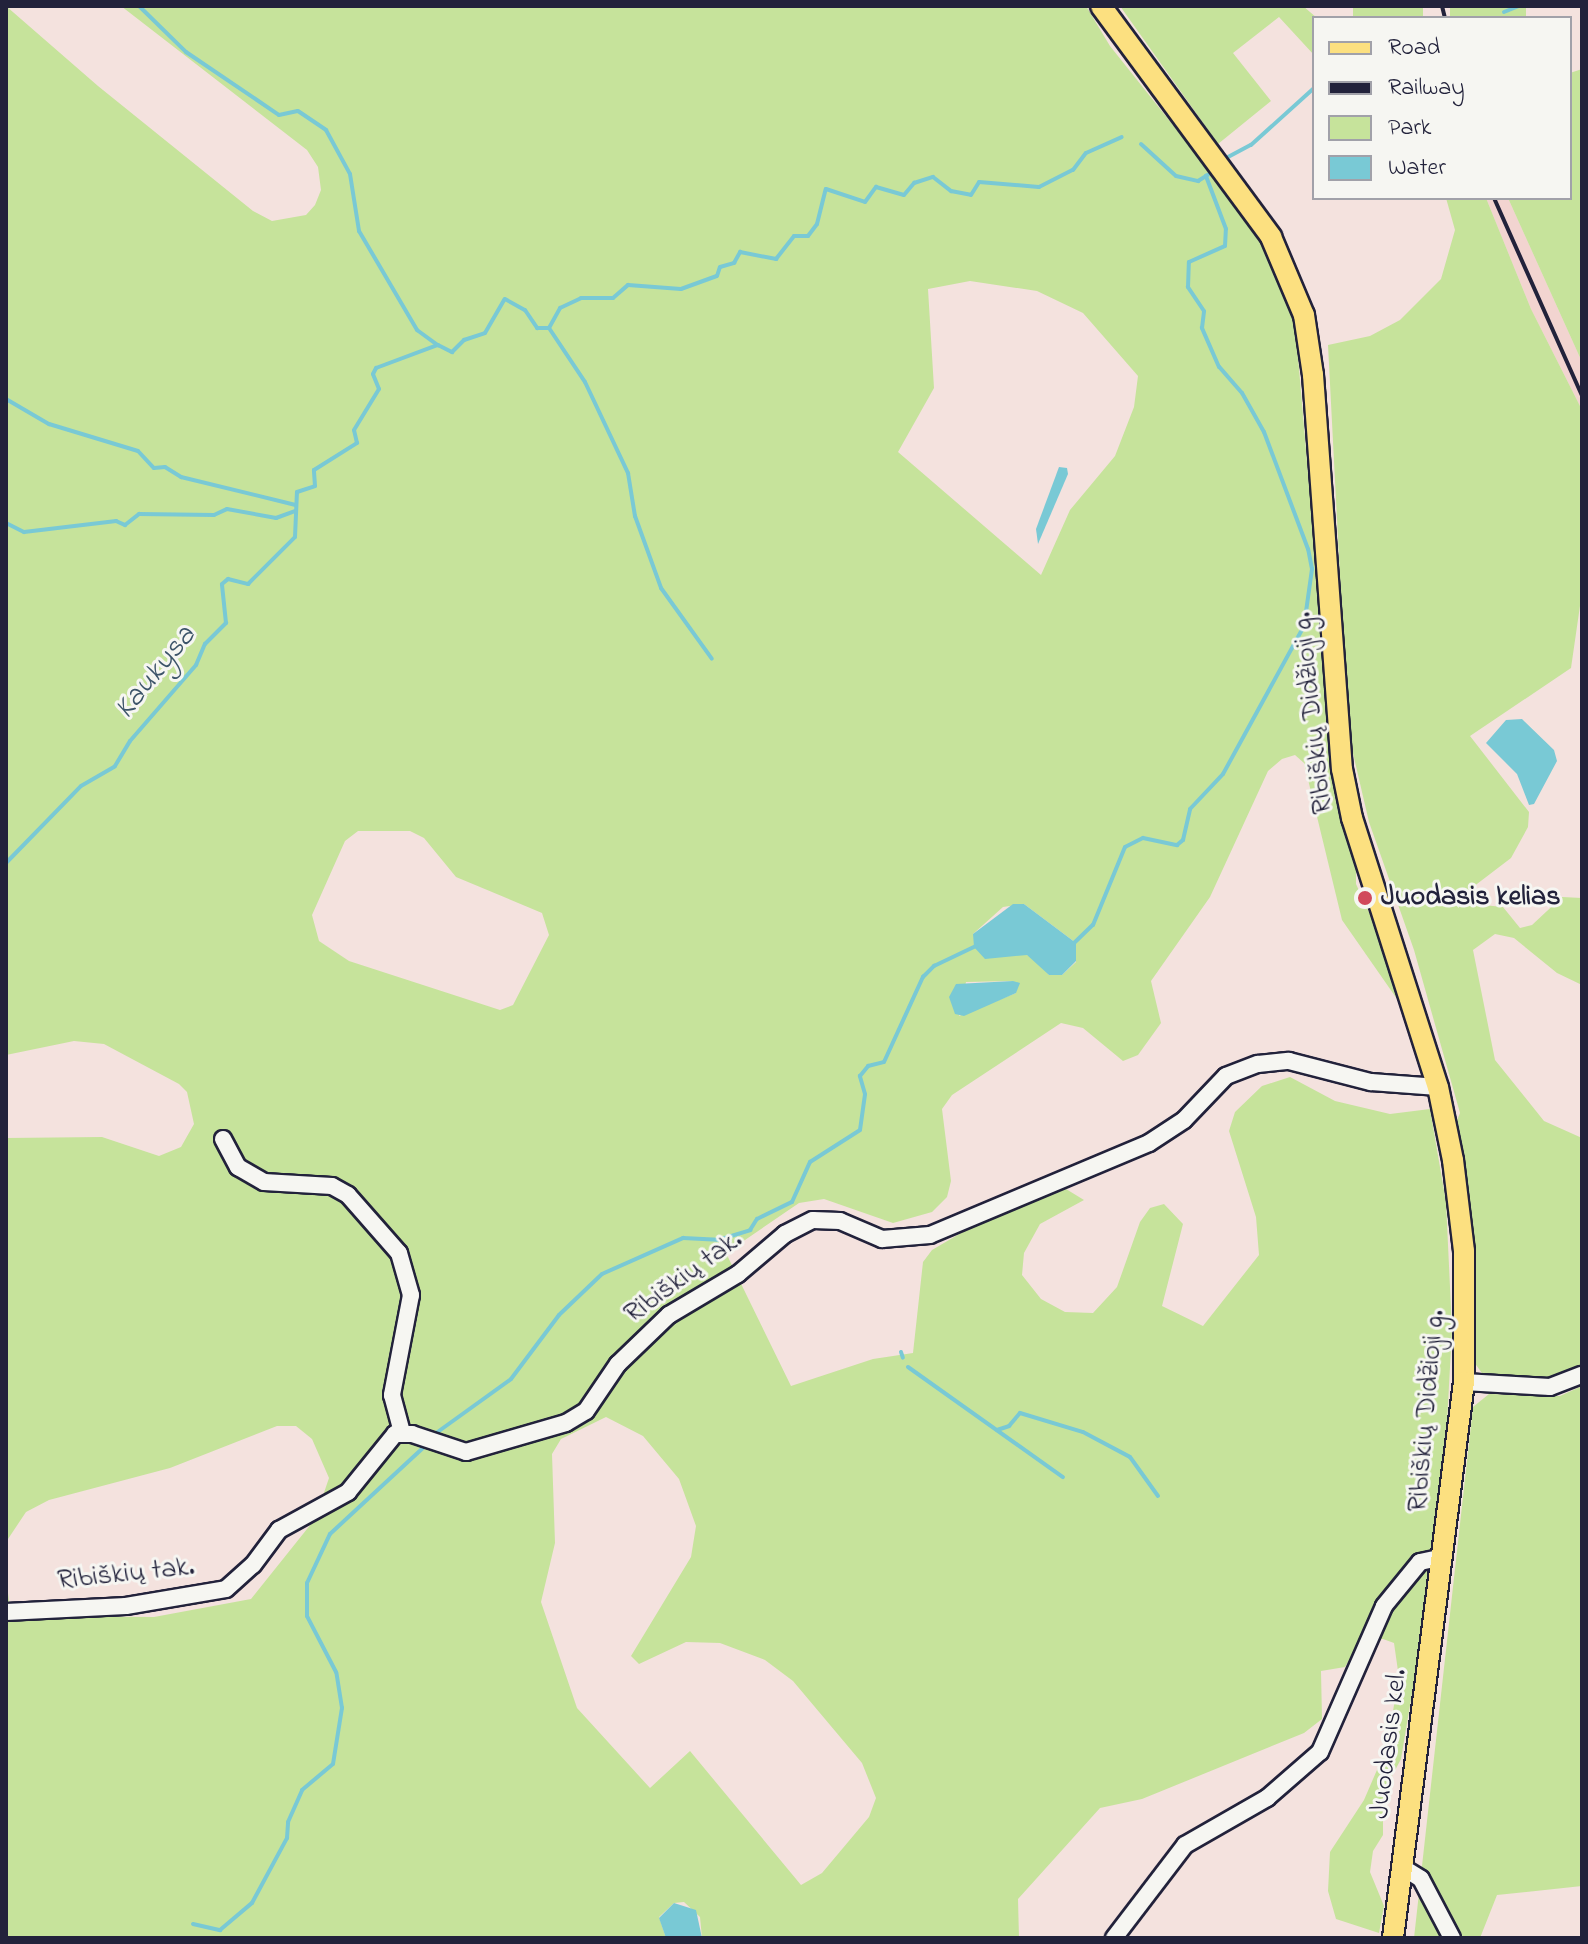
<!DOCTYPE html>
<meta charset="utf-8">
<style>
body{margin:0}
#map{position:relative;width:1588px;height:1944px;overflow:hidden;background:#f4e2de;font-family:"Indie Flower",sans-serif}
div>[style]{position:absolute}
.built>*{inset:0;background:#f2d4d0}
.green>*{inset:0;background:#c6e39b;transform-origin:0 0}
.water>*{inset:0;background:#79c9d5}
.stream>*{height:4px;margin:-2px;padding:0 2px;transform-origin:2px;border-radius:2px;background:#79c9d5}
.roads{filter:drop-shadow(2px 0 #22223b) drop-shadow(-2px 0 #22223b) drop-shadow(0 2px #22223b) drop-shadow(0 -2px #22223b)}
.minor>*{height:16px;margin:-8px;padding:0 8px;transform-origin:8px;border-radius:8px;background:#f6f6f2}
.major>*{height:20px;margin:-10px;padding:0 10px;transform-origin:10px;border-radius:10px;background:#fce080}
.rail>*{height:4px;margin:-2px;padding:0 2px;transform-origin:2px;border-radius:2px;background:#22223b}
.dots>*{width:22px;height:22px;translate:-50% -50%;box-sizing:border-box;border:4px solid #f6f6f2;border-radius:50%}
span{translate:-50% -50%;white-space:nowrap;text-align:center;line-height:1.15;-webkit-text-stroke:6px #f6f6f2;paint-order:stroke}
.street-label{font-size:28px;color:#22223b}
.poi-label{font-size:28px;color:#22223b;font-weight:700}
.left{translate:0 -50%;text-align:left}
.water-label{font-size:30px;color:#3c5469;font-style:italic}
.frame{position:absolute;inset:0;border:8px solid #22223b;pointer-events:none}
.legend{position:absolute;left:1312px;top:16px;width:260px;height:184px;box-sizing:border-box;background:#f6f6f2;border:2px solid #a1a1a9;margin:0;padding:10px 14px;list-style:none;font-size:24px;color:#22223b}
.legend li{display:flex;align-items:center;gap:16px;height:40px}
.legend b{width:40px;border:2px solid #a1a1a9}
</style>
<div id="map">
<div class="built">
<i style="clip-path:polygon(1486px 198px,1508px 198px,1582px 362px,1582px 410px,1531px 309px)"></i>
</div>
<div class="green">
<i style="clip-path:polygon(evenodd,6px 6px,98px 86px,253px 211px,272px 221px,306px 215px,315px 205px,321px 190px,318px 167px,307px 150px,121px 6px,1086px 6px,1110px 46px,1247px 218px,1273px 260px,1295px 322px,1334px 775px,1356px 859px,1356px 884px,1380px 936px,1404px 1009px,1342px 920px,1304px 763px,1295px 755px,1282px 759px,1268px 771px,1210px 897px,1151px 981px,1161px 1023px,1138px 1055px,1123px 1061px,1083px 1028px,1061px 1023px,952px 1095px,942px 1109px,951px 1181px,947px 1197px,932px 1212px,893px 1223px,824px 1199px,799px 1203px,726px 1253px,791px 1386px,873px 1359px,913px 1353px,923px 1262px,932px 1250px,978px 1223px,1066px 1189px,1084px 1200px,1040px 1224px,1024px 1253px,1022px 1275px,1041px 1299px,1065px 1312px,1093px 1313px,1117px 1287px,1140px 1222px,1150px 1208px,1164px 1204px,1183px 1224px,1162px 1306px,1203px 1326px,1259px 1255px,1256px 1217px,1229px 1131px,1235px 1112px,1262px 1086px,1290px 1077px,1335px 1101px,1390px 1114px,1430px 1109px,1446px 1202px,1452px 1330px,1446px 1441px,1428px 1598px,1401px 1759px,1383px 1793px,1383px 1835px,1373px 1851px,1370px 1872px,1384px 1906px,1379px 1933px,1336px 1919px,1328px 1891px,1330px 1852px,1364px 1800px,1386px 1749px,1399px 1678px,1394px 1643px,1383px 1639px,1361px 1640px,1345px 1667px,1321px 1671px,1322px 1719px,1304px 1733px,1142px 1799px,1100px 1808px,1018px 1899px,1019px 1938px,702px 1938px,700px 1917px,684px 1902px,674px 1903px,659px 1917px,666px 1938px,6px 1938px,6px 1578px,11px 1616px,154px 1617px,251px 1599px,315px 1519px,329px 1478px,312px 1439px,296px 1426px,277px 1426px,170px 1468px,49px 1500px,26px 1512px,6px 1542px,6px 1138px,102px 1137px,159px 1156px,181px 1147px,194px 1124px,187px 1092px,179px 1084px,104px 1044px,74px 1041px,6px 1055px,6px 6px,970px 281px,1037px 291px,1083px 313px,1138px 376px,1134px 407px,1115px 456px,1070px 510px,1041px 575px,898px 452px,934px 388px,928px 289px,970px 281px,6px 6px,358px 831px,410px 831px,424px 838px,456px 877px,542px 913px,549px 935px,513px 1005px,500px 1010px,349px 961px,319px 941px,312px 915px,345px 841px,358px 831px,6px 6px,1024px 904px,1076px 943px,1076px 962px,1062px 975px,1049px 975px,1035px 958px,973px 934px,1003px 907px,1024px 904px,6px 6px,1013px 981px,1016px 993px,959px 1016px,966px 982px,1013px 981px,6px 6px,606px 1417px,643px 1436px,679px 1479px,696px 1526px,691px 1557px,631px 1656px,639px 1664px,686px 1642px,720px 1643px,765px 1660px,793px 1681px,862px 1763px,876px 1798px,869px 1817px,822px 1873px,801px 1885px,690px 1751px,650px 1788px,577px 1708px,541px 1602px,555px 1543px,552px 1454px,561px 1439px,606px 1417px)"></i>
<i style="clip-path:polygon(1120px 6px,1303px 6px,1317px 18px,1314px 55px,1279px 17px,1233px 53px,1271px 101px,1218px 144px)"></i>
<i style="left:1353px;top:6px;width:70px;height:13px"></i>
<i style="left:1450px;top:6px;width:76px;height:12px"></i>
<i style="clip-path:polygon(1582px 69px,1582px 362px,1508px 198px,1570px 198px,1570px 73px)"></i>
<i style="clip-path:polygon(1446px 198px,1486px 198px,1531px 309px,1582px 410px,1582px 592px,1571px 668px,1470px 736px,1529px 812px,1528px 827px,1511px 858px,1473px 887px,1483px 905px,1503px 907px,1520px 928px,1532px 925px,1562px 897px,1582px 898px,1582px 985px,1557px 973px,1514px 938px,1495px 934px,1473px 950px,1495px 1060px,1544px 1121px,1582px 1138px,1582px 1365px,1568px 1375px,1543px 1381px,1484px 1376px,1474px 1362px,1472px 1242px,1456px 1123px,1460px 1113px,1414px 950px,1369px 822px,1348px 732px,1328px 345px,1370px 336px,1400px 320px,1441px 279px,1455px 230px)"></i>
<i style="clip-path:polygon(1582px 1386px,1582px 1886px,1497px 1895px,1480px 1938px,1414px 1938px,1473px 1407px,1489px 1394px,1560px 1396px)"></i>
</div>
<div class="water">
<i style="clip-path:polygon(1059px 467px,1067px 468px,1068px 474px,1038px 544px,1036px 529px)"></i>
<i style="clip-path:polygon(1522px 719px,1554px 750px,1557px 761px,1534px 804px,1529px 805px,1517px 774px,1486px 743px,1506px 720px)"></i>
<i style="clip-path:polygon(1013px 904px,1024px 904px,1076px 943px,1076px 961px,1062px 975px,1049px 975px,1027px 955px,985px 959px,974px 947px,973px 934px)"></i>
<i style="clip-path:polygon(1013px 981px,1020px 983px,1016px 993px,964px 1016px,955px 1014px,949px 997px,956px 984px)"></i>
<i style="clip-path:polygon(674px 1903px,696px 1910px,702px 1938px,666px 1938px,659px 1918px)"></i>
</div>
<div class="stream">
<i style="left:139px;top:6px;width:66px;rotate:44.4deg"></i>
<i style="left:186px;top:52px;width:112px;rotate:34.1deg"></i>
<i style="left:279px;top:115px;width:19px;rotate:-12deg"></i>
<i style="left:298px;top:111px;width:34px;rotate:34deg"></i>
<i style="left:326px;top:130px;width:50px;rotate:61.4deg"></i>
<i style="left:350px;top:174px;width:58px;rotate:81deg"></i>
<i style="left:359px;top:231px;width:115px;rotate:59.6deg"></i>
<i style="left:417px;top:330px;width:26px;rotate:36deg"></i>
<i style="left:1504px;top:12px;width:16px;rotate:-22deg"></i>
<i style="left:1141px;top:144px;width:47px;rotate:42.4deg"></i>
<i style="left:1176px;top:176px;width:23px;rotate:13deg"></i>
<i style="left:1198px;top:181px;width:13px;rotate:-32deg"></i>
<i style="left:1228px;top:157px;width:26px;rotate:-28deg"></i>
<i style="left:1251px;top:145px;width:85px;rotate:-42.1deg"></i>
<i style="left:549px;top:328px;width:65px;rotate:56.3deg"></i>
<i style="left:585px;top:382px;width:101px;rotate:64.7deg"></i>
<i style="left:628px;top:473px;width:44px;rotate:80.8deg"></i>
<i style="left:635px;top:516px;width:77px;rotate:70.1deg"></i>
<i style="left:661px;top:588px;width:87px;rotate:54.3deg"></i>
<i style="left:6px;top:399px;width:50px;rotate:30.2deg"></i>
<i style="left:49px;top:424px;width:93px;rotate:16.9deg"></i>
<i style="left:138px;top:451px;width:23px;rotate:47deg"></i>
<i style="left:154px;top:468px;width:11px;rotate:-5deg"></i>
<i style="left:165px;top:467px;width:19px;rotate:32deg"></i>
<i style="left:181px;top:477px;width:118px;rotate:13.7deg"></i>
<i style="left:6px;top:523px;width:20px;rotate:27deg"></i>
<i style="left:24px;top:532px;width:93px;rotate:-6.8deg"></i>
<i style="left:116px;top:521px;width:10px;rotate:24deg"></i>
<i style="left:125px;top:525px;width:18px;rotate:-38deg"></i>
<i style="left:139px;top:514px;width:75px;rotate:0.8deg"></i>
<i style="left:214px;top:515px;width:14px;rotate:-25deg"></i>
<i style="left:227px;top:509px;width:50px;rotate:10.4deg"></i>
<i style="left:276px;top:518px;width:20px;rotate:-20deg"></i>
<i style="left:6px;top:863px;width:107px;rotate:-45.8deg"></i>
<i style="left:81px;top:786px;width:39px;rotate:-30deg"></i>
<i style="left:115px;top:766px;width:29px;rotate:-59deg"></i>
<i style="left:130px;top:741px;width:101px;rotate:-49deg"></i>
<i style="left:196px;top:665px;width:23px;rotate:-67deg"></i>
<i style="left:205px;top:644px;width:30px;rotate:-45deg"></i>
<i style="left:226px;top:623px;width:39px;rotate:-96deg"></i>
<i style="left:222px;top:584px;width:8px;rotate:-40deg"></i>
<i style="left:228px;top:579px;width:21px;rotate:14deg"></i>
<i style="left:248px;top:584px;width:66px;rotate:-45deg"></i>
<i style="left:295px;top:537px;width:45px;rotate:-87.5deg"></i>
<i style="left:297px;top:492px;width:19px;rotate:-18deg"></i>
<i style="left:315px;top:486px;width:16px;rotate:-94deg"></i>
<i style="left:314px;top:470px;width:51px;rotate:-32.1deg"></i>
<i style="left:357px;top:443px;width:13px;rotate:-103deg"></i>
<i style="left:354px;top:430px;width:48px;rotate:-58.6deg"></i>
<i style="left:379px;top:389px;width:16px;rotate:-112deg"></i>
<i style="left:373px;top:374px;width:7px;rotate:-63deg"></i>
<i style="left:376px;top:368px;width:66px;rotate:-20.4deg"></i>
<i style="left:438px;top:345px;width:16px;rotate:27deg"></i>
<i style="left:452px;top:352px;width:17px;rotate:-45deg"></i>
<i style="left:464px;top:340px;width:22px;rotate:-18deg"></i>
<i style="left:485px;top:333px;width:39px;rotate:-60deg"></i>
<i style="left:505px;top:299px;width:23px;rotate:29deg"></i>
<i style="left:525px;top:310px;width:22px;rotate:56deg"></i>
<i style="left:537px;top:328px;width:12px"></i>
<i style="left:549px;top:328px;width:23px;rotate:-61deg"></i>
<i style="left:560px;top:308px;width:23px;rotate:-25deg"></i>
<i style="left:581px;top:298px;width:32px"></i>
<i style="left:613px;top:298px;width:20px;rotate:-41deg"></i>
<i style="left:628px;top:285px;width:53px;rotate:4.3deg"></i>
<i style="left:681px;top:289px;width:38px;rotate:-20deg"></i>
<i style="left:717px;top:276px;width:9px;rotate:-72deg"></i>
<i style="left:720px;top:267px;width:15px;rotate:-16deg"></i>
<i style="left:734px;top:263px;width:13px;rotate:-61deg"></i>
<i style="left:740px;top:252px;width:37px;rotate:11deg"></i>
<i style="left:776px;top:259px;width:29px;rotate:-52deg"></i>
<i style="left:794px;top:236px;width:14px"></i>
<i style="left:808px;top:236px;width:15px;rotate:-53deg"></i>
<i style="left:817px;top:224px;width:36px;rotate:-76deg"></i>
<i style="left:826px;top:189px;width:41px;rotate:18.4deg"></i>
<i style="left:865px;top:202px;width:19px;rotate:-54deg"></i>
<i style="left:876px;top:187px;width:29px;rotate:16deg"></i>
<i style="left:904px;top:195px;width:16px;rotate:-50deg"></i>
<i style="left:914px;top:183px;width:20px;rotate:-18deg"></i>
<i style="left:933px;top:177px;width:23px;rotate:38deg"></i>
<i style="left:951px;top:191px;width:20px;rotate:11deg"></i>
<i style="left:971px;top:195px;width:15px;rotate:-58deg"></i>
<i style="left:979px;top:182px;width:60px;rotate:4.8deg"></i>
<i style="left:1039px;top:187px;width:38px;rotate:-27deg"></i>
<i style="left:1073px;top:170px;width:21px;rotate:-53deg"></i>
<i style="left:1086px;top:153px;width:39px;rotate:-24deg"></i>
<i style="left:1073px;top:944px;width:28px;rotate:-44deg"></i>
<i style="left:1093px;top:925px;width:84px;rotate:-67.7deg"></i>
<i style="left:1125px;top:847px;width:20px;rotate:-27deg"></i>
<i style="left:1143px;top:838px;width:35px;rotate:12deg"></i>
<i style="left:1177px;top:845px;width:8px;rotate:-40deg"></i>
<i style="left:1183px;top:840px;width:32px;rotate:-77deg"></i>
<i style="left:1190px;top:809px;width:48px;rotate:-46.7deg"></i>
<i style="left:1223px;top:774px;width:169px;rotate:-61.3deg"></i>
<i style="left:1304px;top:626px;width:58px;rotate:-82deg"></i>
<i style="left:1312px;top:569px;width:20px;rotate:-101deg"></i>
<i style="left:1308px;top:549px;width:125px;rotate:-110.6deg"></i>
<i style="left:1264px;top:432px;width:45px;rotate:-119.4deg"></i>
<i style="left:1242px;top:393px;width:35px;rotate:-131deg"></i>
<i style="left:1219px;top:367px;width:43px;rotate:-113.6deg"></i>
<i style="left:1202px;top:328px;width:17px;rotate:-83deg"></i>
<i style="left:1204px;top:311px;width:29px;rotate:-124deg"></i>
<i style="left:1188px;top:287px;width:25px;rotate:-88deg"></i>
<i style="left:1189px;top:262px;width:39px;rotate:-24deg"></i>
<i style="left:1225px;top:246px;width:17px;rotate:-87deg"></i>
<i style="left:1226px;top:229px;width:57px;rotate:-110.7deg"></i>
<i style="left:901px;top:1352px;width:6px;rotate:72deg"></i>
<i style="left:908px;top:1367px;width:190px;rotate:35.4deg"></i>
<i style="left:997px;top:1430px;width:13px;rotate:-18deg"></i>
<i style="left:1009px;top:1426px;width:17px;rotate:-50deg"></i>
<i style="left:1020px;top:1413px;width:66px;rotate:16.8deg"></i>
<i style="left:1083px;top:1432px;width:53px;rotate:28deg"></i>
<i style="left:1130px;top:1457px;width:48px;rotate:54.3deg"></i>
<i style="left:432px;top:1436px;width:97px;rotate:-35.8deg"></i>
<i style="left:511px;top:1379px;width:80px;rotate:-53.1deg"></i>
<i style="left:559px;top:1315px;width:59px;rotate:-43.6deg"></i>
<i style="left:602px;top:1274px;width:89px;rotate:-24deg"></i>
<i style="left:683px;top:1238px;width:35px;rotate:3deg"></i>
<i style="left:718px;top:1240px;width:34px;rotate:-17deg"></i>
<i style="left:750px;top:1230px;width:13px;rotate:-58deg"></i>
<i style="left:757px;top:1219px;width:39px;rotate:-26deg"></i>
<i style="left:792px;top:1202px;width:44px;rotate:-65.8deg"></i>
<i style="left:810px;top:1162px;width:59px;rotate:-32.6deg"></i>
<i style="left:860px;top:1130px;width:36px;rotate:-82deg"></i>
<i style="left:865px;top:1094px;width:19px;rotate:-106deg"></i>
<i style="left:860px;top:1076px;width:13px;rotate:-51deg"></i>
<i style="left:868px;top:1066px;width:16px;rotate:-14deg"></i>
<i style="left:884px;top:1062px;width:94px;rotate:-65.4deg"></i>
<i style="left:923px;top:977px;width:16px;rotate:-45deg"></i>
<i style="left:934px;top:966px;width:47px;rotate:-25.5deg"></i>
<i style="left:193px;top:1924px;width:28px;rotate:13deg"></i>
<i style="left:220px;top:1930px;width:42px;rotate:-40.2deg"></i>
<i style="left:252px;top:1903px;width:74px;rotate:-61.7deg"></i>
<i style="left:287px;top:1838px;width:16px;rotate:-86deg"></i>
<i style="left:288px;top:1822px;width:35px;rotate:-66deg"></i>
<i style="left:302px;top:1790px;width:40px;rotate:-40deg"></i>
<i style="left:333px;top:1764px;width:57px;rotate:-80.9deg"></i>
<i style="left:342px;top:1708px;width:36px;rotate:-99deg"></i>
<i style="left:336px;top:1672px;width:63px;rotate:-117.4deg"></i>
<i style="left:307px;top:1616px;width:33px;rotate:-90deg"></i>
<i style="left:307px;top:1583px;width:54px;rotate:-64.9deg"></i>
<i style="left:330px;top:1534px;width:127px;rotate:-42.8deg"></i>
</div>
<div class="roads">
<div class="minor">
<i style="left:223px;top:1139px;width:32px;rotate:62deg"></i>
<i style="left:238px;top:1167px;width:30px;rotate:30deg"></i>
<i style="left:264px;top:1182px;width:68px;rotate:3.4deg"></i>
<i style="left:332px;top:1186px;width:18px;rotate:29deg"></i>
<i style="left:348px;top:1195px;width:77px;rotate:48.7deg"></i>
<i style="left:399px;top:1253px;width:44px;rotate:74.1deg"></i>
<i style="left:411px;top:1295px;width:102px;rotate:100.8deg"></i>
<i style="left:392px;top:1395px;width:38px;rotate:75deg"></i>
<i style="left:1464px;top:1382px;width:86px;rotate:3.3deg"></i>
<i style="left:1550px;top:1387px;width:34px;rotate:-21deg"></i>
<i style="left:6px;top:1612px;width:120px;rotate:-2.9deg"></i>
<i style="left:126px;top:1606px;width:101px;rotate:-9.6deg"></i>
<i style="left:226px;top:1589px;width:36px;rotate:-42deg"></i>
<i style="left:253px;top:1565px;width:44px;rotate:-53.4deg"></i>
<i style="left:279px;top:1530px;width:79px;rotate:-28.8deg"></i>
<i style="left:348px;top:1492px;width:75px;rotate:-51deg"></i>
<i style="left:395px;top:1434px;width:17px"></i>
<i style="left:412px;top:1434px;width:57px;rotate:18.4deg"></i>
<i style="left:466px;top:1452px;width:104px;rotate:-16.2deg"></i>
<i style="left:566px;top:1423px;width:23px;rotate:-31deg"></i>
<i style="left:586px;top:1411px;width:57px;rotate:-55.8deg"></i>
<i style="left:618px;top:1364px;width:71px;rotate:-43.9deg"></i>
<i style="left:669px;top:1315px;width:80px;rotate:-30.7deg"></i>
<i style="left:738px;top:1274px;width:62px;rotate:-40.4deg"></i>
<i style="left:785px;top:1234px;width:31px;rotate:-27deg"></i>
<i style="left:813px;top:1220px;width:27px;rotate:2deg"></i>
<i style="left:840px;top:1221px;width:46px;rotate:23.2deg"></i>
<i style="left:882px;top:1239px;width:48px;rotate:-4.8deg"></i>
<i style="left:930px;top:1235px;width:238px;rotate:-22.8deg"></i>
<i style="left:1149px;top:1143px;width:42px;rotate:-33.3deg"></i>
<i style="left:1184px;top:1120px;width:61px;rotate:-46.3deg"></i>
<i style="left:1226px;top:1076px;width:34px;rotate:-21deg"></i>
<i style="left:1258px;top:1064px;width:31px;rotate:-6deg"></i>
<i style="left:1289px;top:1061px;width:85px;rotate:14.4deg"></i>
<i style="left:1371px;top:1082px;width:67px;rotate:4.3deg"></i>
<i style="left:1402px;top:1867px;width:22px;rotate:32deg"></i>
<i style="left:1421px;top:1879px;width:67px;rotate:62.3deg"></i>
<i style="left:1114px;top:1938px;width:117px;rotate:-52.6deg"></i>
<i style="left:1185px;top:1845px;width:95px;rotate:-29.8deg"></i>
<i style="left:1267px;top:1798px;width:70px;rotate:-41deg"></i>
<i style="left:1320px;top:1752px;width:159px;rotate:-66.3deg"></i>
<i style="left:1384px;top:1606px;width:57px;rotate:-50.7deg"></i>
<i style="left:1420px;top:1562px;width:24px;rotate:-12deg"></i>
</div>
<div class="major">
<i style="left:1101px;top:6px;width:287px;rotate:53.6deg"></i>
<i style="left:1271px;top:237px;width:85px;rotate:67.1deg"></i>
<i style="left:1304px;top:315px;width:61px;rotate:81.5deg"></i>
<i style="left:1313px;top:375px;width:395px;rotate:85.8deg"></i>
<i style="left:1342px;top:769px;width:50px;rotate:78.5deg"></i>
<i style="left:1352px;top:818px;width:282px;rotate:72.3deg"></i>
<i style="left:1438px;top:1087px;width:75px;rotate:78.4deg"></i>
<i style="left:1453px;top:1160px;width:92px;rotate:83.1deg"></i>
<i style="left:1464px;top:1251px;width:131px;rotate:90deg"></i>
<i style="left:1464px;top:1382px;width:561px;rotate:97.28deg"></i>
</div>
</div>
<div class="rail">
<i style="left:1442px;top:6px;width:12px;rotate:76deg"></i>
<i style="left:1494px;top:198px;width:217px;rotate:66deg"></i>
</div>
<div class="dots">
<i style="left:1365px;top:898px;background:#d1495b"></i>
</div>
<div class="street-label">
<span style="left:1314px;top:713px;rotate:-96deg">Ribiškių Didžioji g.</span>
<span style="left:684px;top:1278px;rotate:-36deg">Ribiškių tak.</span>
<span style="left:1428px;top:1411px;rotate:-85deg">Ribiškių Didžioji g.</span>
<span style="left:126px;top:1575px;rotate:-6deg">Ribiškių tak.</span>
<span style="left:1390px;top:1744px;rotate:-83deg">Juodasis kel.</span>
</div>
<div class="poi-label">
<span class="left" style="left:1381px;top:898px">Juodasis kelias</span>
</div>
<div class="water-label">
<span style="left:156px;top:673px;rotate:-51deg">Kaukysa</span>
</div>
<div class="frame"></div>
<ul class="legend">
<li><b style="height:10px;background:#fce080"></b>Road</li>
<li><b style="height:10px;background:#22223b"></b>Railway</li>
<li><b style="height:22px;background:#c6e39b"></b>Park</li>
<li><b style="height:22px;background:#79c9d5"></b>Water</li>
</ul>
</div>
